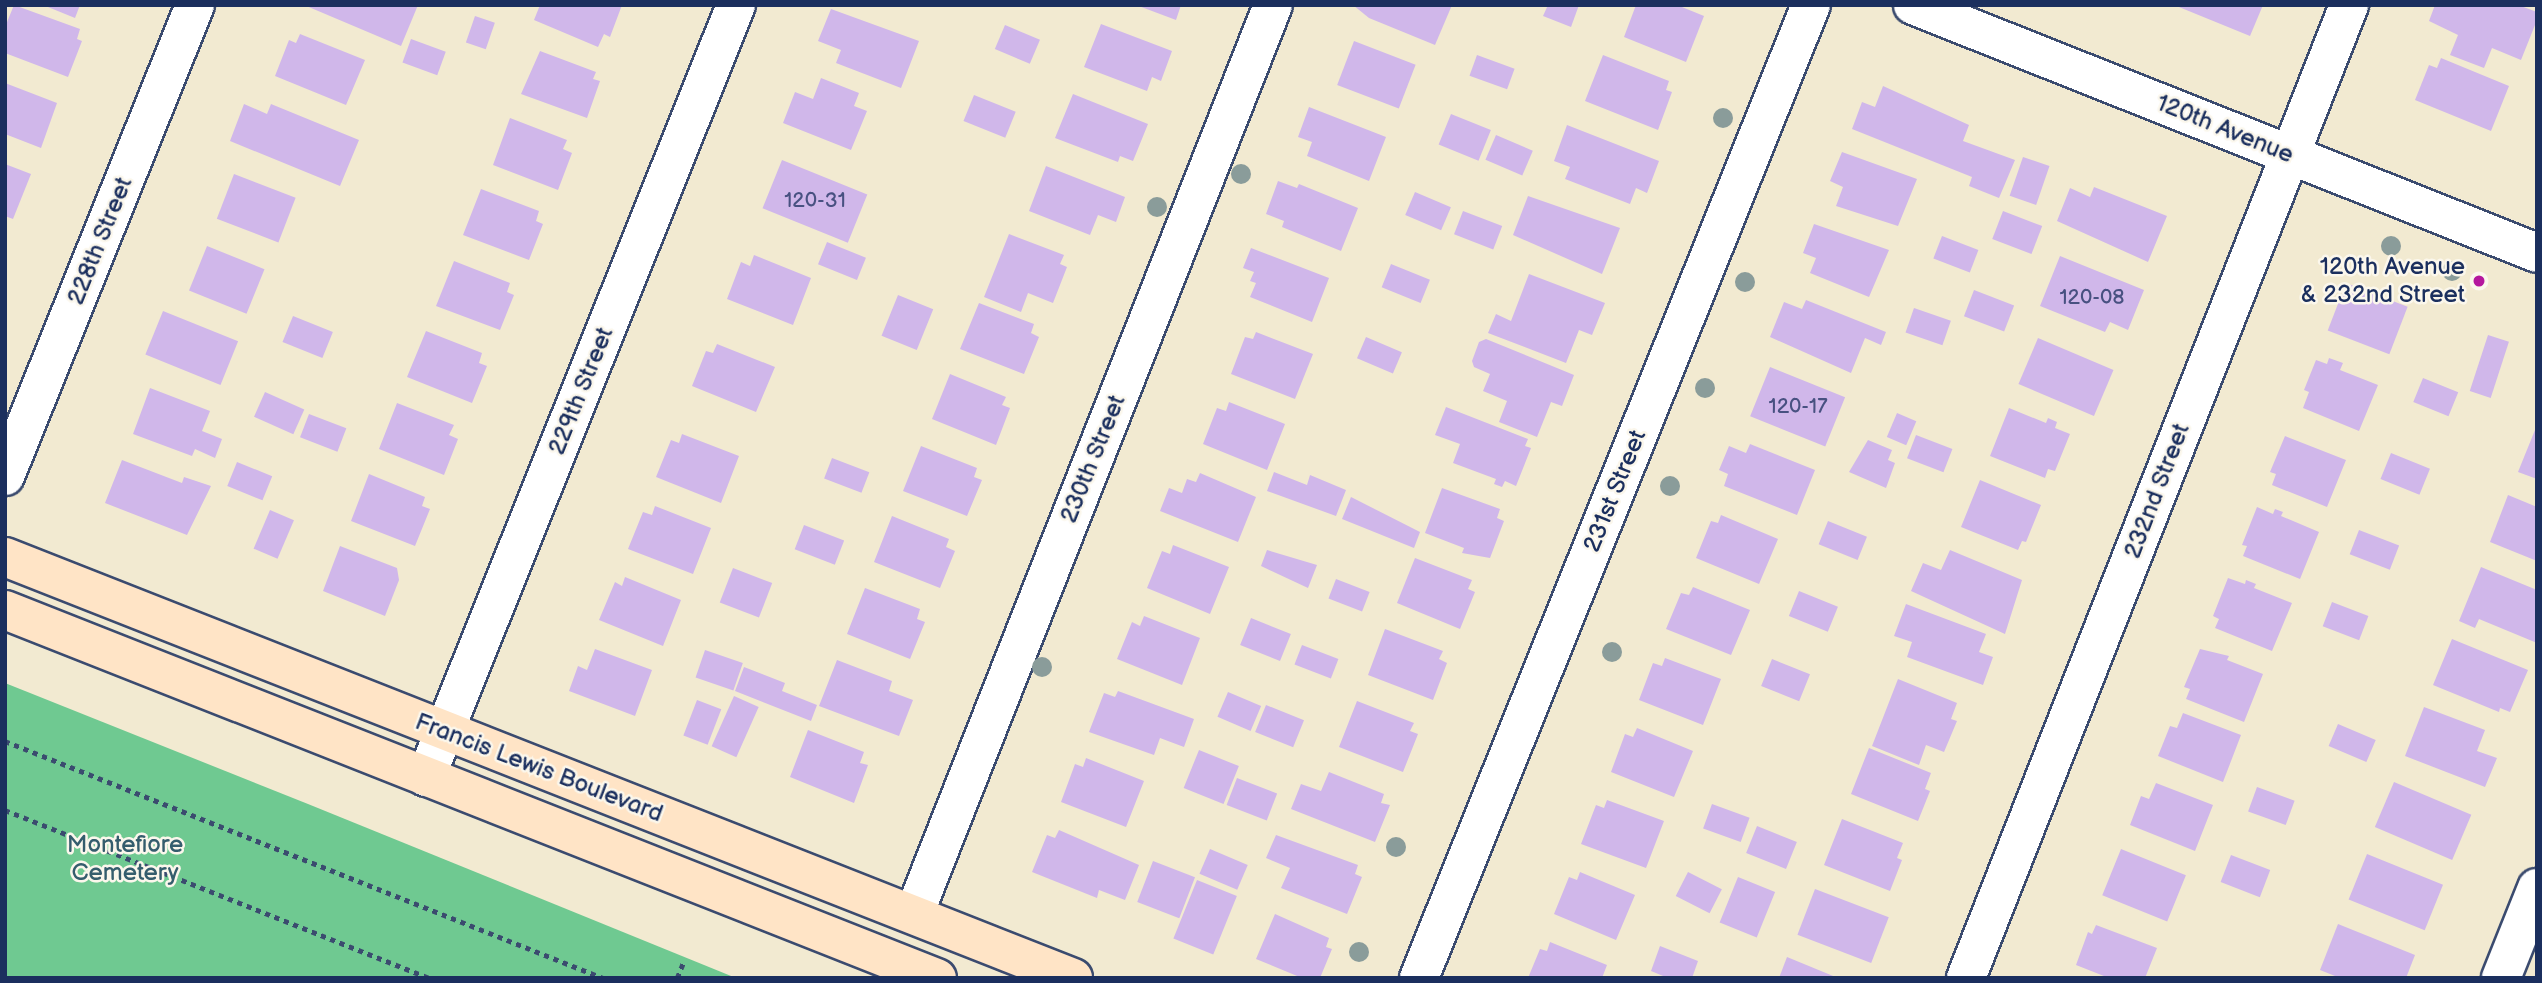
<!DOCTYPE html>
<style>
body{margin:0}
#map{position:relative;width:2542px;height:983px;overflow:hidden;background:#f2ead1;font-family:"Balsamiq Sans",sans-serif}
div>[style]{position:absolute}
.green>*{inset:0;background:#6fc991}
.building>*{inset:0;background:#d0b7ea;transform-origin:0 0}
.path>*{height:4.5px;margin-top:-2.25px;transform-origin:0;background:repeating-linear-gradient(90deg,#3b4b6f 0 5px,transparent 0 10px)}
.roads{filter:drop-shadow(2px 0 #3b4b6f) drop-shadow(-2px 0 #3b4b6f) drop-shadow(0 2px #3b4b6f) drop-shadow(0 -2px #3b4b6f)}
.minor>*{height:38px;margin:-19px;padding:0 19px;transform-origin:19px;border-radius:19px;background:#fff}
.tertiary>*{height:38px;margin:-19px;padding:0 19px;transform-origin:19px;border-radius:19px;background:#fff}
.secondary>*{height:38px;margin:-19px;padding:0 19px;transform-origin:19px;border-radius:19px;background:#ffe4c6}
.trees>*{width:20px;height:20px;margin:-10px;border-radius:50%;background:#8a9c9a}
.dots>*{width:19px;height:19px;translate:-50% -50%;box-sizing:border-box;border:4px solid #fbf7ec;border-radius:50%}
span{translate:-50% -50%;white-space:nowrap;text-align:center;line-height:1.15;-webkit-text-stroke:5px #fbf7ec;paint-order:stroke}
.number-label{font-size:21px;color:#485181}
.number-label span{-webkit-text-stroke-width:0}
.street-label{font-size:24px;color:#1b2f5e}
.poi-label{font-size:24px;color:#1b2f5e}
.right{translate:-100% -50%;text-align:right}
.park-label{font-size:24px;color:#345d6d}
.frame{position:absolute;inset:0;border:7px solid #1b2f5e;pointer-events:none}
</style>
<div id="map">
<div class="green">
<i style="clip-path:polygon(5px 683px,308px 804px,736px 978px,5px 978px)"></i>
</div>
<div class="building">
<i style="clip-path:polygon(14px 5px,80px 29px,77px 39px,82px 41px,68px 77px,5px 53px,5px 27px)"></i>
<i style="clip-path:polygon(43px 5px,80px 5px,75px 18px)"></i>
<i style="clip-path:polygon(304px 5px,418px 5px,401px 46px)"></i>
<i style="clip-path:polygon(540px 5px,622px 5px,610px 37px,604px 34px,598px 47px,534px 20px)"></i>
<i style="clip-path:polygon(1136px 5px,1181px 5px,1176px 20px)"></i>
<i style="clip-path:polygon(1353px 5px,1452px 5px,1435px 45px,1369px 18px)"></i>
<i style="clip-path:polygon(1548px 5px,1579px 5px,1571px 27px,1543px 16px)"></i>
<i style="clip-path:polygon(1636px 5px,1677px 5px,1704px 16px,1686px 62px,1624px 37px)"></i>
<i style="clip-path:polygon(2174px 5px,2263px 5px,2250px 36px)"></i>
<i style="clip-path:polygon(2435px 5px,2518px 5px,2537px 12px,2537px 20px,2521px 60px,2492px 48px,2484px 68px,2450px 55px,2458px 35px,2429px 21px)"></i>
<i style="clip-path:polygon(831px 9px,919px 41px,901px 88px,836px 63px,841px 50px,818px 41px)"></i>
<i style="left:475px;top:16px;width:21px;height:28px;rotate:19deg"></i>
<i style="clip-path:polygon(1101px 24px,1172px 51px,1161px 81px,1152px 77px,1147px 91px,1084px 67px)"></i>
<i style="left:1005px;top:25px;width:38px;height:26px;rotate:23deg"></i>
<i style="clip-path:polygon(300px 34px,365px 60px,346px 105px,275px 76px,289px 40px,296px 43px)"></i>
<i style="left:411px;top:39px;width:37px;height:25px;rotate:20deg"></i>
<i style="left:1354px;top:41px;width:66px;height:47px;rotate:21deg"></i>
<i style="clip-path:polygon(540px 51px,596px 72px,593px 79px,600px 81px,587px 118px,521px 94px)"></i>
<i style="left:1477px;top:55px;width:40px;height:22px;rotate:20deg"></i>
<i style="clip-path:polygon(1603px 55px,1669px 81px,1666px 90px,1672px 92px,1658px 130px,1585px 101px)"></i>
<i style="clip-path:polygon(2441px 58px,2509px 86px,2491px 131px,2415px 100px,2429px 65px,2437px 68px)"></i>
<i style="clip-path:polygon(821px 78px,859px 93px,854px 106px,867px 111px,851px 150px,783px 123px,795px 92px,813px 99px)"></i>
<i style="clip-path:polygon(5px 83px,57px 103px,41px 148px,5px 134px)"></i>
<i style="clip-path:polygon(1883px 86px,1969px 125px,1963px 141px,2015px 160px,1999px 198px,1969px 186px,1972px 177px,1852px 129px,1862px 102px,1875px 107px)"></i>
<i style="clip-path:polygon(1073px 94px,1148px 124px,1133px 161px,1120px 156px,1118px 162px,1055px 138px)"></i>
<i style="left:974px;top:95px;width:45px;height:28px;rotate:22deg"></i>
<i style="clip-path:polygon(244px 104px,267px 114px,271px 104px,359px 140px,340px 186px,230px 141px)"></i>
<i style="clip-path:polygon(1309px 107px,1386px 137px,1369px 181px,1307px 156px,1312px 142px,1298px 137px)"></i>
<i style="left:1451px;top:114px;width:43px;height:33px;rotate:22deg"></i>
<i style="clip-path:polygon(510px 118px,567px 140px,563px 149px,572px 153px,558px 190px,493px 165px)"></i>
<i style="clip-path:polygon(1567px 125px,1659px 161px,1647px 193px,1636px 188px,1630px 204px,1565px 179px,1570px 167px,1554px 161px)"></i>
<i style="left:1496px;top:135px;width:40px;height:27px;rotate:23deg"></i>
<i style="clip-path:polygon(1842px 152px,1917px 179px,1898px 226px,1836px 206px,1843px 187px,1830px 181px)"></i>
<i style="left:2023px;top:157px;width:28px;height:41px;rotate:19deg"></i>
<i style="left:782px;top:160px;width:92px;height:52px;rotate:22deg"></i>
<i style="clip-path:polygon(5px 164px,31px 174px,13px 219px,5px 216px)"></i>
<i style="clip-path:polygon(1046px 166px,1125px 197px,1116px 222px,1098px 215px,1090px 235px,1029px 211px)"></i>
<i style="left:234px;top:174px;width:66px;height:48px;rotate:21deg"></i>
<i style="clip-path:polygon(1278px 181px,1297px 188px,1299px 184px,1358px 208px,1341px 251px,1282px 227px,1284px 221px,1266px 214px)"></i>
<i style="clip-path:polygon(2094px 187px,2167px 216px,2148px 262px,2057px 221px,2070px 188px,2090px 197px)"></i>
<i style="clip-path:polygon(481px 189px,539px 211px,536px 221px,543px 224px,529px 260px,463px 235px)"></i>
<i style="left:1415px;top:192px;width:39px;height:25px;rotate:23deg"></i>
<i style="clip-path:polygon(1528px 196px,1620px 228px,1602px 274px,1513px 235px)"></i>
<i style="left:1463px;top:211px;width:42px;height:25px;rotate:21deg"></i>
<i style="left:2003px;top:211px;width:42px;height:30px;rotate:21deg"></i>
<i style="clip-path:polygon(1814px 224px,1889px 250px,1869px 297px,1810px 273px,1816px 258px,1803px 253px)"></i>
<i style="clip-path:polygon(1009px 234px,1064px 255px,1060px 264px,1067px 267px,1053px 303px,1028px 293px,1021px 312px,984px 297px)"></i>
<i style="left:1942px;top:236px;width:39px;height:24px;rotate:21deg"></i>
<i style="left:827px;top:242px;width:42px;height:24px;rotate:22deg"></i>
<i style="left:207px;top:246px;width:62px;height:48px;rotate:22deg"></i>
<i style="clip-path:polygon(1251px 248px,1329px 278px,1312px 322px,1250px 297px,1256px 283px,1250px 281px,1254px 272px,1243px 268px)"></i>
<i style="clip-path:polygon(754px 255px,811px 278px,793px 325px,727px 299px,741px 262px,750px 266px)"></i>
<i style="clip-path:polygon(2060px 256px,2144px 290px,2128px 330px,2110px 322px,2105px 332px,2040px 306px)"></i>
<i style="clip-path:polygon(454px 261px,510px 283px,507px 292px,514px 295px,500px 330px,436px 306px)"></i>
<i style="left:1391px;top:264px;width:42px;height:25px;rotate:22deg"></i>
<i style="clip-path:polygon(1529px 274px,1605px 303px,1592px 335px,1579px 330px,1566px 363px,1488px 333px,1496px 314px,1511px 321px)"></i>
<i style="left:2346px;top:283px;width:66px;height:51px;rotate:21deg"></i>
<i style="left:1974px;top:290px;width:43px;height:28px;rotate:21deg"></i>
<i style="left:898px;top:295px;width:38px;height:44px;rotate:22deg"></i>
<i style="clip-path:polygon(1806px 300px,1886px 332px,1881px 345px,1865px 338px,1851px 373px,1770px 337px,1784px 302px,1802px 309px)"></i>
<i style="clip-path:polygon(979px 303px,1034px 324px,1031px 333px,1039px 337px,1024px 374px,960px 349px)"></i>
<i style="left:1914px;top:308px;width:39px;height:26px;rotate:19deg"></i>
<i style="left:163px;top:311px;width:81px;height:47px;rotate:22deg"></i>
<i style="left:293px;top:316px;width:43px;height:28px;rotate:22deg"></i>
<i style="clip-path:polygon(426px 331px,482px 353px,479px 363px,487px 366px,472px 403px,407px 377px)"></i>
<i style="clip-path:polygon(1256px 332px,1313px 354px,1295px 399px,1231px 374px,1245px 337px,1253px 339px)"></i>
<i style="left:2488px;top:335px;width:22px;height:59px;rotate:18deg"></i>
<i style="left:1366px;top:337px;width:39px;height:23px;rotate:23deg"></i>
<i style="left:2038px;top:338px;width:82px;height:50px;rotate:23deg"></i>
<i style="clip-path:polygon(1486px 339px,1574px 375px,1562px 406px,1551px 402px,1537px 437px,1499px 422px,1507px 401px,1483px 391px,1490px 374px,1474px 367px,1472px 361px,1479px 342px)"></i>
<i style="clip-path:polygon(717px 344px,775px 367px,756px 412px,692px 386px,706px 351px,713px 353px)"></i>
<i style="clip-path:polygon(2329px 358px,2343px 363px,2340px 370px,2378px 385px,2359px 431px,2303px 408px,2309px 392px,2304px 390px,2316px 360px,2327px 364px)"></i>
<i style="left:1770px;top:367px;width:81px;height:53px;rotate:22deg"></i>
<i style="clip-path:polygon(950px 374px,1006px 397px,1002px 405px,1010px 408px,996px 445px,932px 419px)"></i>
<i style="left:2423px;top:378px;width:38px;height:26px;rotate:22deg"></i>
<i style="clip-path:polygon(150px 388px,210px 411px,202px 431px,222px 439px,215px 458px,195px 449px,192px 456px,133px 434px)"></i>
<i style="left:265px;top:392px;width:43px;height:27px;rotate:24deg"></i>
<i style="clip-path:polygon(1229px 402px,1285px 424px,1267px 470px,1203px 444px,1217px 408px,1226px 411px)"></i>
<i style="clip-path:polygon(397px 403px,454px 425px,449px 435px,458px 439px,444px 475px,379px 449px)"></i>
<i style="clip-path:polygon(1446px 407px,1528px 439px,1525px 446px,1531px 448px,1516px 486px,1505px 481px,1502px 487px,1494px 484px,1496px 479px,1453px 463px,1460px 444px,1435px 435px)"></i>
<i style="clip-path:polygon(2009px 408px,2046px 423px,2048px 418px,2057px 422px,2055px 428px,2070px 434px,2055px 471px,2048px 469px,2045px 478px,1990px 456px)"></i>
<i style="left:1897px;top:413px;width:21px;height:26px;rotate:23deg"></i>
<i style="left:309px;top:414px;width:40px;height:25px;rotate:21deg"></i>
<i style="clip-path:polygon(2537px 425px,2537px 479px,2518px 472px)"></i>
<i style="clip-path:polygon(682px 434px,739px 456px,721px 503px,656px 477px,671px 440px,679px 443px)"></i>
<i style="left:1916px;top:435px;width:39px;height:25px;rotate:21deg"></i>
<i style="clip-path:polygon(2285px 436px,2346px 460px,2327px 507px,2272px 485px,2276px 474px,2270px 472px)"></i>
<i style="clip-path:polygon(1868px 440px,1892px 450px,1888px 460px,1895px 463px,1886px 488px,1849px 472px)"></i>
<i style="clip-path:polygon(1750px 444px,1815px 470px,1797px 515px,1724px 486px,1728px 474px,1719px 470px,1729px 446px,1746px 453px)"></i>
<i style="clip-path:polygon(921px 446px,977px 468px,974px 477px,982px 480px,967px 516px,903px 491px)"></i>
<i style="left:2391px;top:453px;width:42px;height:28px;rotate:22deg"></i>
<i style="left:832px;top:458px;width:40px;height:22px;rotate:21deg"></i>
<i style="clip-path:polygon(122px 460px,182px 483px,184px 477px,211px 486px,187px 535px,105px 503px)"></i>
<i style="left:237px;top:462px;width:38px;height:26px;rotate:22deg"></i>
<i style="clip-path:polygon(1274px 472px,1307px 485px,1310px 475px,1346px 490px,1336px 516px,1267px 491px)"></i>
<i style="clip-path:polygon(1200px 473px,1256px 497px,1238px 542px,1160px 511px,1169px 488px,1182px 493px,1187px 479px,1196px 482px)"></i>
<i style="clip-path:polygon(369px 474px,425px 497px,422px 506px,430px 509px,415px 546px,351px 521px)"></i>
<i style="clip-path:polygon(1980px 480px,2041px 505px,2026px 542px,2022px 541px,2018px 550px,1961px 527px)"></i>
<i style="clip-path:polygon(1442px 488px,1500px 509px,1497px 518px,1504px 521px,1490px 558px,1462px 553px,1464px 548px,1425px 533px)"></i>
<i style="clip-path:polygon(2508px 495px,2537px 507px,2537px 561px,2490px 542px)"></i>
<i style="clip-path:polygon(1351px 497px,1420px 532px,1414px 548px,1342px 519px)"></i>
<i style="clip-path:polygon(655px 506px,711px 528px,693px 574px,628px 549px,643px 512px,652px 515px)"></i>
<i style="clip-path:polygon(2257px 507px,2273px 514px,2275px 509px,2283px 512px,2281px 516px,2319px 532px,2300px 579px,2243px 556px,2247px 546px,2242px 545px)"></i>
<i style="left:270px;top:510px;width:26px;height:42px;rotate:23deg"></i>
<i style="clip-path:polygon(1721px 515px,1778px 539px,1759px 584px,1696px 558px,1711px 521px,1718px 523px)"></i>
<i style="clip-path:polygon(892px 516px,949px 539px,946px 547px,955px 551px,940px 588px,874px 562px)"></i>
<i style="left:1828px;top:521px;width:42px;height:25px;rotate:22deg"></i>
<i style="left:804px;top:525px;width:43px;height:26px;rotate:21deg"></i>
<i style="left:2359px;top:530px;width:43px;height:26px;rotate:21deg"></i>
<i style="clip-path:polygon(1173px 545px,1229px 567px,1210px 614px,1147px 588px,1162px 551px,1170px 554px)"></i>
<i style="clip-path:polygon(340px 546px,397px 568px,399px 580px,385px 616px,323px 591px)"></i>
<i style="clip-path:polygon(1267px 550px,1317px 565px,1308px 588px,1261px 566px)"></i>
<i style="clip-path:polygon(1950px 550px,2022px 580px,2005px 634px,1911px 591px,1923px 563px,1941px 570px)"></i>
<i style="clip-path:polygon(1415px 558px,1472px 580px,1468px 589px,1475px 592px,1460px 629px,1397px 603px)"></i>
<i style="clip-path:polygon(2481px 567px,2537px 590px,2537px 643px,2479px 619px,2475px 628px,2459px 621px)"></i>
<i style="left:733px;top:568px;width:42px;height:37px;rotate:21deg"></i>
<i style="clip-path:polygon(625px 577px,681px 600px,663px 646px,599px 620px,615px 582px,622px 586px)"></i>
<i style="clip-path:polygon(2228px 578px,2245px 584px,2246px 580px,2256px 584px,2254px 588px,2292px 603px,2272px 651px,2215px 628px,2219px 619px,2213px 616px)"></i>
<i style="left:1336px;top:579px;width:36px;height:21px;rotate:21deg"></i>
<i style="clip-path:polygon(1693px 587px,1750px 610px,1731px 655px,1666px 629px,1681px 593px,1689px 595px)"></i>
<i style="clip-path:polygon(865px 588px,920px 609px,917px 619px,925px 622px,910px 659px,847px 634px)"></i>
<i style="left:1799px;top:591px;width:42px;height:27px;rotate:22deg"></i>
<i style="left:2332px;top:602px;width:39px;height:26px;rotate:21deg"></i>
<i style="clip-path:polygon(1906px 604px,1986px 634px,1979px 652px,1993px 657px,1983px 685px,1907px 657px,1912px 642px,1894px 636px)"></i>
<i style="clip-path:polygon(1144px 616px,1200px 638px,1182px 685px,1117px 659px,1132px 622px,1140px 626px)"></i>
<i style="left:1251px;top:618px;width:43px;height:29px;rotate:22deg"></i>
<i style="clip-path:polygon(1385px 629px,1443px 651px,1439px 659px,1447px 663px,1433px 700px,1368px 675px)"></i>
<i style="clip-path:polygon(2452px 639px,2528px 670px,2510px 712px,2500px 708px,2499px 712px,2433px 685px)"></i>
<i style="left:1302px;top:645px;width:39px;height:21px;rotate:21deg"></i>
<i style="clip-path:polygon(595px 649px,652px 670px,635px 716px,569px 691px,578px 666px,587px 670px)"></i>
<i style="clip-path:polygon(2200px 649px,2229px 656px,2227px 660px,2263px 674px,2244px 722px,2186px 699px,2190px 689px,2184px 687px)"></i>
<i style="left:705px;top:650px;width:40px;height:29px;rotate:19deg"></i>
<i style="clip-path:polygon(1665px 658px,1721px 679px,1703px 725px,1639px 700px,1653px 663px,1662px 666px)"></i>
<i style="left:1772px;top:659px;width:41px;height:29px;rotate:22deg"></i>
<i style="clip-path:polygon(837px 660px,892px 681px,889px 691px,913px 700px,899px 736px,819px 706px)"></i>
<i style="clip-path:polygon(744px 667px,785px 683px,782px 691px,817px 705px,811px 721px,735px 691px)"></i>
<i style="clip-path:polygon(1898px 679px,1957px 703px,1951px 719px,1957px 721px,1944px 752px,1926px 745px,1919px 765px,1872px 746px)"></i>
<i style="clip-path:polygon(1118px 691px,1194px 719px,1184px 747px,1160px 738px,1154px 755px,1089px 732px,1104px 693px,1115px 697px)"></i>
<i style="left:1228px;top:692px;width:36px;height:27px;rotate:23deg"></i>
<i style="left:734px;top:696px;width:27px;height:55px;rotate:24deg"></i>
<i style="left:697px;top:700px;width:26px;height:38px;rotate:21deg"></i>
<i style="clip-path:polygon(1357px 701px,1414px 723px,1410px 731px,1418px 734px,1403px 772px,1339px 747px)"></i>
<i style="left:1266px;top:705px;width:41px;height:29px;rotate:22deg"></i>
<i style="clip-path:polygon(2424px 707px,2485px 730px,2477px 751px,2497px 758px,2485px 787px,2405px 756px)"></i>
<i style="clip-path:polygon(2183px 713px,2241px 735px,2223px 782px,2158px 756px,2170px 726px,2177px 728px)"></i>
<i style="left:2338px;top:724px;width:41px;height:24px;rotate:23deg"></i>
<i style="clip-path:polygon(1637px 728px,1693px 751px,1674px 797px,1611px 772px,1625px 734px,1633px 737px)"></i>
<i style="clip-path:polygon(808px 730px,864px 752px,860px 763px,868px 765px,854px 803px,790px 777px)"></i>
<i style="clip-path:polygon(1869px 748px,1931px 773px,1925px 789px,1930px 791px,1918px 821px,1851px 794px)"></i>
<i style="left:1199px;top:750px;width:43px;height:41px;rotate:22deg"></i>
<i style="clip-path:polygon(1086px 758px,1144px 781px,1126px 827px,1061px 802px,1075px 764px,1083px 767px)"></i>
<i style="clip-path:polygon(1329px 772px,1384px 794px,1381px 803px,1390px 805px,1375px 842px,1291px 809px,1301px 784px,1321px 791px)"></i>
<i style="left:1237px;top:778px;width:43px;height:29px;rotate:21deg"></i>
<i style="left:2394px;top:782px;width:84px;height:49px;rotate:23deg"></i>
<i style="clip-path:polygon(2156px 783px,2213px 805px,2195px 851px,2130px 825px,2141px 796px,2149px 799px)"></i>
<i style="left:2257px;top:787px;width:40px;height:26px;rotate:20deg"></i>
<i style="clip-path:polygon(1607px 800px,1664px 821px,1646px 868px,1581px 844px,1596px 805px,1604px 808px)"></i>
<i style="left:1712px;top:804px;width:40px;height:26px;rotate:20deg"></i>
<i style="clip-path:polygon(1842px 819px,1903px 843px,1897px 858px,1902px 860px,1890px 891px,1824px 865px)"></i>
<i style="left:1757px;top:826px;width:43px;height:29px;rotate:22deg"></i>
<i style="clip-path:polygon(1059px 830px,1139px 865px,1125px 900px,1099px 890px,1097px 898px,1032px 872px,1047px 835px,1055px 838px)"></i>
<i style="clip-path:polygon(1276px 835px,1358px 865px,1355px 874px,1362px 877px,1347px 914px,1281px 888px,1290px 868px,1266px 858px)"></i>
<i style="left:1210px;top:849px;width:41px;height:27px;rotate:23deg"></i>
<i style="left:2121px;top:849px;width:70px;height:50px;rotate:22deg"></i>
<i style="left:2367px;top:854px;width:82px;height:49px;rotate:22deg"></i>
<i style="left:2231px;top:855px;width:42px;height:29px;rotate:21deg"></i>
<i style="left:1153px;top:861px;width:45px;height:44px;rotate:21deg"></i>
<i style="clip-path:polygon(1580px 872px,1635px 895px,1616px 940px,1554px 914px,1569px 877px,1577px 880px)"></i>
<i style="left:1688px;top:872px;width:38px;height:27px;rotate:27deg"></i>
<i style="left:1738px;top:877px;width:40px;height:49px;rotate:22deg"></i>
<i style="left:1197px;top:880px;width:43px;height:63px;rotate:22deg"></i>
<i style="left:1815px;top:889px;width:79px;height:49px;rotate:21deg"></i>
<i style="clip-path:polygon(1275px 914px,1329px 938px,1326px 947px,1332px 949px,1320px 978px,1302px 978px,1256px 959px)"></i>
<i style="clip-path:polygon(2338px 924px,2415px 955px,2406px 978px,2340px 978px,2320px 970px)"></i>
<i style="clip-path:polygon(2096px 925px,2157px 948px,2145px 978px,2109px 978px,2076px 965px,2088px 932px,2092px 934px)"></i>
<i style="clip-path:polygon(1550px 942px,1607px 965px,1602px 978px,1528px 978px,1540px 949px,1547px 951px)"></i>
<i style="clip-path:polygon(1660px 946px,1698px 961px,1692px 978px,1668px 978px,1651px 971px)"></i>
<i style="clip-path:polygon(1787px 957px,1838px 978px,1779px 978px)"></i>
</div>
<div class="path">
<i style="left:5px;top:741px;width:643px;rotate:21.62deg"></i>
<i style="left:5px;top:810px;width:456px;rotate:21.6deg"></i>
<i style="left:677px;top:978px;width:16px;rotate:-68deg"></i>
</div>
<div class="roads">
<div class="minor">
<i style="left:5px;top:476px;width:508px;rotate:-68.03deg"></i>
<i style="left:426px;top:777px;width:832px;rotate:-68.12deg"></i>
<i style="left:914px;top:914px;width:977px;rotate:-68.45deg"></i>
<i style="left:1419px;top:978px;width:1049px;rotate:-68.06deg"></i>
<i style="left:1966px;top:978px;width:1046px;rotate:-68.51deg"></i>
<i style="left:2501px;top:978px;width:97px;rotate:-68.2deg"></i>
</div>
<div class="tertiary">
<i style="left:1913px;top:5px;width:671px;rotate:21.67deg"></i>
</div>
<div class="secondary">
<i style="left:5px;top:557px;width:1148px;rotate:21.51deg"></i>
<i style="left:5px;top:610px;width:1002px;rotate:21.55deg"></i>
</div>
</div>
<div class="trees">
<i style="left:1723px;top:118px"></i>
<i style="left:1241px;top:174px"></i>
<i style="left:1157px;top:207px"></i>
<i style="left:2391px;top:246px"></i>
<i style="left:2452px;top:271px"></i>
<i style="left:1745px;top:282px"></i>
<i style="left:1705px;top:388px"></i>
<i style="left:1670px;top:486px"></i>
<i style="left:1612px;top:652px"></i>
<i style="left:1042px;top:667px"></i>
<i style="left:1396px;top:847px"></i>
<i style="left:1359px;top:952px"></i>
</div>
<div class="dots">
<i style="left:2479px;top:281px;background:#b5179e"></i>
</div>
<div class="number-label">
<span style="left:815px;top:201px">120-31</span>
<span style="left:2092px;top:298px">120-08</span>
<span style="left:1798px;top:407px">120-17</span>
</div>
<div class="street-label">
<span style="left:2225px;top:129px;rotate:22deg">120th Avenue</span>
<span style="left:100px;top:241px;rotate:-68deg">228th Street</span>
<span style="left:581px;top:391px;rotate:-68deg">229th Street</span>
<span style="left:1093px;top:459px;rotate:-68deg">230th Street</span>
<span style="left:1615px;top:491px;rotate:-68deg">231st Street</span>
<span style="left:2157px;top:491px;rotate:-69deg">232nd Street</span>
<span style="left:539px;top:768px;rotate:21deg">Francis Lewis Boulevard</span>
</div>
<div class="poi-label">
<span class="right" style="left:2465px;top:281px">120th Avenue<br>&amp; 232nd Street</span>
</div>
<div class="park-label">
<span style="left:125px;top:859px">Montefiore<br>Cemetery</span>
</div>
<div class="frame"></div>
</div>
